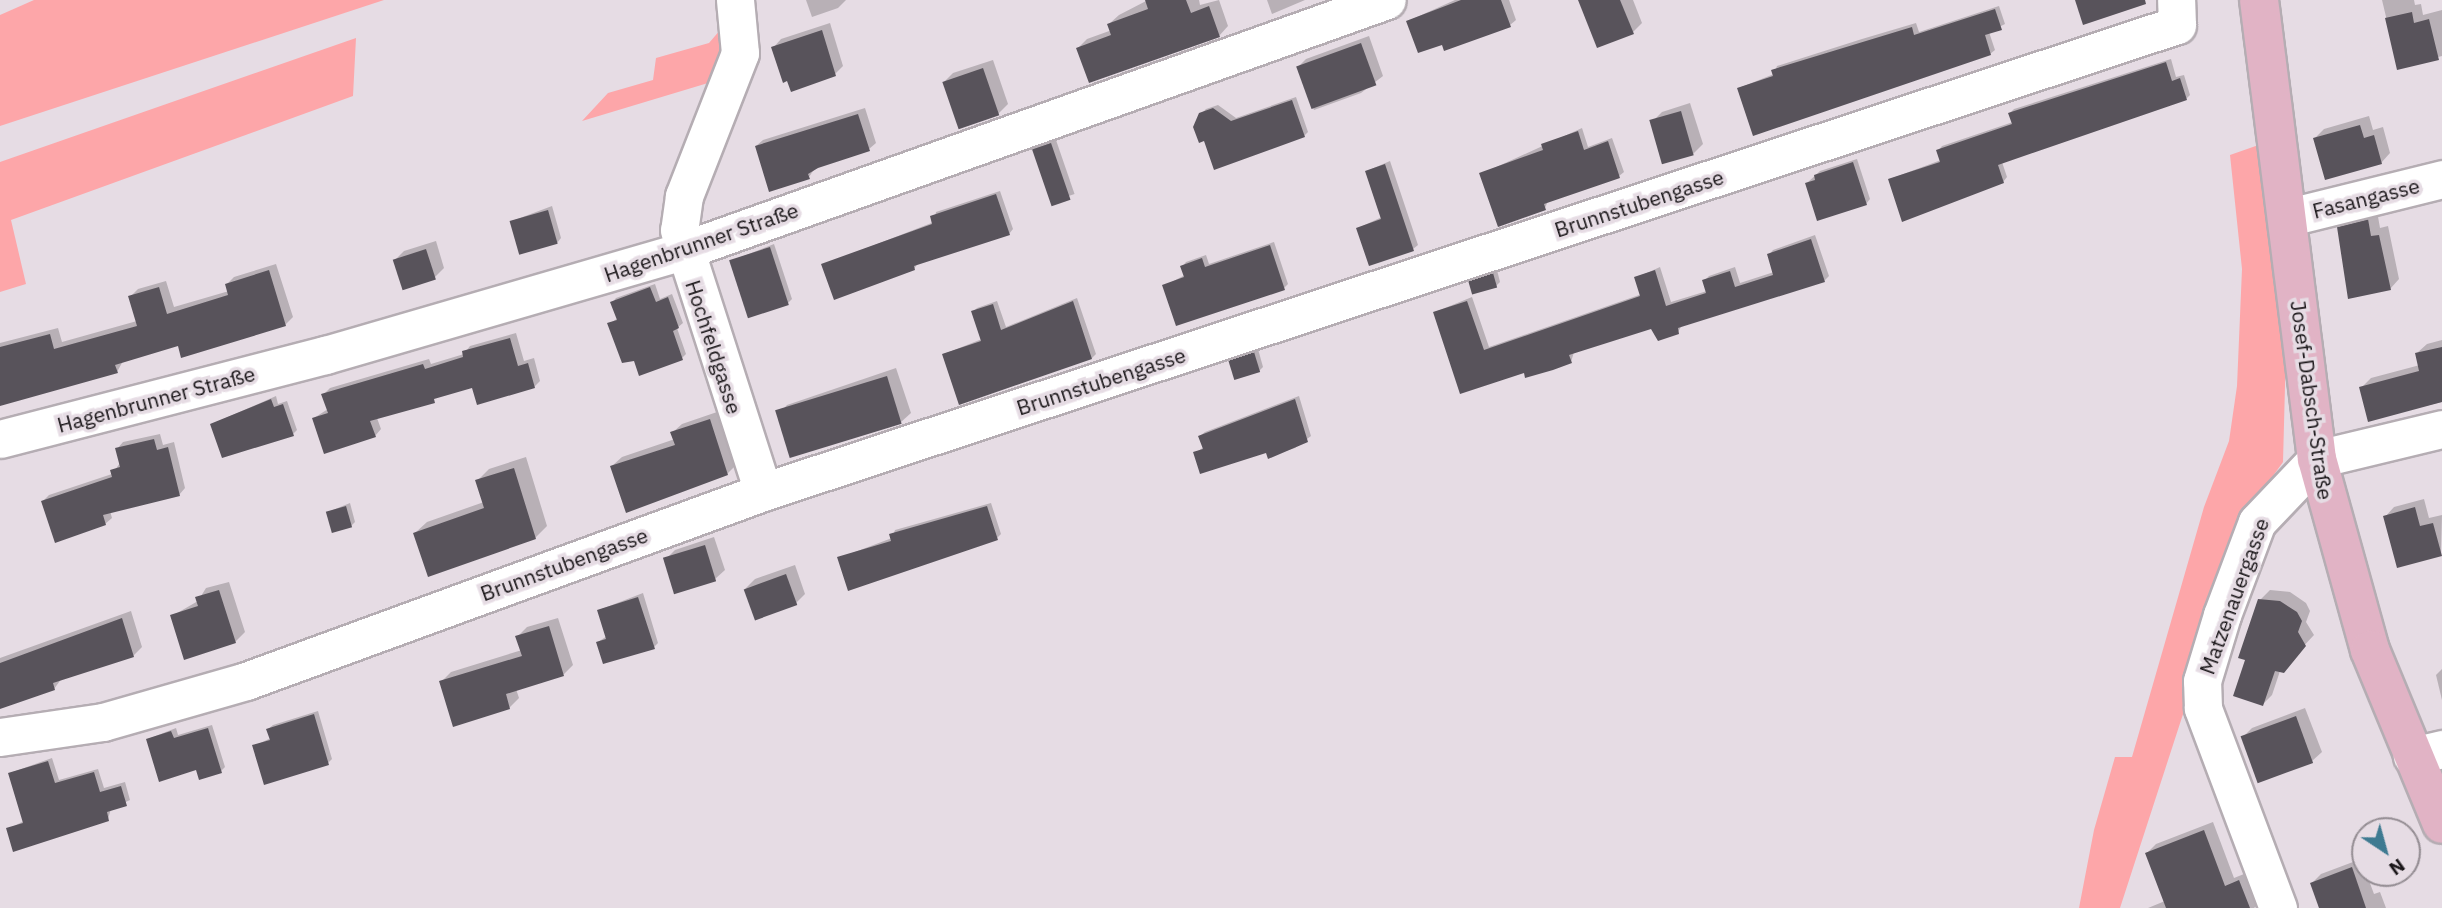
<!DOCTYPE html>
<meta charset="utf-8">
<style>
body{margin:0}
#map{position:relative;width:2442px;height:908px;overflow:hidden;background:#e6dce4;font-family:"IBM Plex Sans",sans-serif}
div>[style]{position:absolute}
.green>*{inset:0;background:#fda6a9}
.shadow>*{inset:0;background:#0003;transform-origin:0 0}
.building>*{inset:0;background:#58535b;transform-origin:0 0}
.roads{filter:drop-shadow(2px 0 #b5adb3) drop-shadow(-2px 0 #b5adb3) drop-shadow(0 2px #b5adb3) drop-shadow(0 -2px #b5adb3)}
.minor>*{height:37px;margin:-18.5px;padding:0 18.5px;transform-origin:18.5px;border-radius:18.5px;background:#fff}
.major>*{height:38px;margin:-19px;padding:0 19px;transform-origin:19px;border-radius:19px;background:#e1b3c5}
span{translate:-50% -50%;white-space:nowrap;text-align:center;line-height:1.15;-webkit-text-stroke:7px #e6dce4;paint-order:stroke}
.street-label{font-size:21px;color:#1a1619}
.north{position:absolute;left:2351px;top:817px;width:70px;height:70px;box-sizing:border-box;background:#e6dce4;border:2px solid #948d93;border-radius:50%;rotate:144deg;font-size:19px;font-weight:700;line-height:28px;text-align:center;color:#1a1619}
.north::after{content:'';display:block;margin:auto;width:24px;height:32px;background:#3e7a91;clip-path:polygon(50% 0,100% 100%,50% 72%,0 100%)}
</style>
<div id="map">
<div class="green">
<i style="clip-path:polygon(34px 0,384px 0,0 126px,0 15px)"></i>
<i style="clip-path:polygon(717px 0,724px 0,726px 18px,718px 80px,582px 121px,608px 93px,653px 80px,656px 58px,709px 43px,721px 29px)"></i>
<i style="clip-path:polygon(356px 38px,353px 96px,11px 220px,26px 284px,0 292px,0 162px)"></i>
<i style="clip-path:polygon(2270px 141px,2286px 348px,2283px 462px,2250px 508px,2120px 908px,2079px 908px,2094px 830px,2115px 757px,2132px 757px,2204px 507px,2229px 441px,2237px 386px,2242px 269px,2230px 155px)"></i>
</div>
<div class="shadow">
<i style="clip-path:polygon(806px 0,846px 0,838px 8px,812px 17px)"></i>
<i style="clip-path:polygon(1148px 0,1199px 0,1200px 5px,1219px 0,1228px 26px,1219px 36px,1078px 48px,1087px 39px,1112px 30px,1109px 24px,1119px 15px)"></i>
<i style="clip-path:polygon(1267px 0,1305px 0,1272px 14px)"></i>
<i style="clip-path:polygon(1455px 0,1509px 0,1516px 20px,1510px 25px,1443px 43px,1408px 21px)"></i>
<i style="clip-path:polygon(1580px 0,1633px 0,1642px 23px,1633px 32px)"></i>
<i style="clip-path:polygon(2382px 0,2414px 0,2415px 5px,2421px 4px,2423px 15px,2442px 10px,2442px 56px,2398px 67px)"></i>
<i style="clip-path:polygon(1999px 6px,2005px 24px,1989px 32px,1995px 50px,1990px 54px,1739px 88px,1774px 74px,1777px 66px,1862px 39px,1916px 23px,1919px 32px)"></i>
<i style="clip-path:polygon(830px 23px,843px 66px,835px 74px,773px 48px,781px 39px)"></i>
<i style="clip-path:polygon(1369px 36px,1383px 76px,1361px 93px,1314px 110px,1298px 67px,1306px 59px)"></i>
<i style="clip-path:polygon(2171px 59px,2176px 77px,2184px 75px,2190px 95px,2186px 99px,2002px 162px,2007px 177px,2003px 182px,1890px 179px,1941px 160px,1938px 151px,1942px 146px,2013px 122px,2010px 113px,2014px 109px)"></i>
<i style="clip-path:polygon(993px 60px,1008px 104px,998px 114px,944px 82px,953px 73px)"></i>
<i style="clip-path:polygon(1296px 97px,1308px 132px,1304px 136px,1205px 139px,1201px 114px,1206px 109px,1218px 105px,1236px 118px)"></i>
<i style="clip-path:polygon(1690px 103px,1703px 144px,1693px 154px,1652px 122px,1662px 112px)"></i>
<i style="clip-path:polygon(865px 108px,876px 143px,869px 149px,815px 168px,809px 177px,756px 146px,763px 140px)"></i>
<i style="clip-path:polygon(2369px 116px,2373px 130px,2383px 127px,2390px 153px,2381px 163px,2315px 138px,2324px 129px)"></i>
<i style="clip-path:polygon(1582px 128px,1588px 147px,1612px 138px,1624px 172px,1619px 176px,1548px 201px,1545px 208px,1481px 174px)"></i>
<i style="left:1056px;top:140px;width:57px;height:25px;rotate:71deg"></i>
<i style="clip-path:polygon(1857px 159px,1870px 199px,1866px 204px,1807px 183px,1820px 171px)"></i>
<i style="clip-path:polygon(1390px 161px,1418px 245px,1413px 249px,1358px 228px,1382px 217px,1367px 171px)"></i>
<i style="clip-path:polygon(1000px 191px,1013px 229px,1009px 234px,918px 263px,914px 269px,823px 265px,934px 222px,936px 212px)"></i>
<i style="clip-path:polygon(552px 206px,561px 238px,557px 243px,512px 221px)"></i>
<i style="clip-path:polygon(2377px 211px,2380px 228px,2388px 226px,2399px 279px,2390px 289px,2339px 227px,2348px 218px)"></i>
<i style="clip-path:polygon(1815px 235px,1829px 276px,1824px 281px,1682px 325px,1678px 332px,1651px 327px,1574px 352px,1571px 362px,1525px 371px,1462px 392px,1435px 312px,1472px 297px,1489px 347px,1642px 294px,1636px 278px,1660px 267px,1671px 302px,1707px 291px,1704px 281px,1709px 276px,1735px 267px,1740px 283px,1774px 272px,1769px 255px,1773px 250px)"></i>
<i style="clip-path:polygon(436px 241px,444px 268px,435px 277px,395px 260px,404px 251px)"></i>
<i style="clip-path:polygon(1274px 242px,1288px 284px,1284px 288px,1164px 286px,1185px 275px,1182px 267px,1186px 262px,1206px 255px,1209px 264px)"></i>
<i style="clip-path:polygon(774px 244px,792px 299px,788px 303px,731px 261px)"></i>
<i style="clip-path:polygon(276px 264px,293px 317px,285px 325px,179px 344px,123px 361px,117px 372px,0 403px,0 343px,58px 328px,62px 342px,137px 321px,130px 297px,138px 289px,166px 281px,174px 307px,229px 291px,227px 284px,234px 277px)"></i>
<i style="clip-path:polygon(1497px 270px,1500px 282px,1496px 286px,1470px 282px)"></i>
<i style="clip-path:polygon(655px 284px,660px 299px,672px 294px,683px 323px,677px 328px,686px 354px,682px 358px,635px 360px,609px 324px,618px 318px,612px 303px,616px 298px)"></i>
<i style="clip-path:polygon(1077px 298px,1096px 354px,1092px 358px,944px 354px,982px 339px,973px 312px,977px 308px,997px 301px,1006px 327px)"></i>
<i style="clip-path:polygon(516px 333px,524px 361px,534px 358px,540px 381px,534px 387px,473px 386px,440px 396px,377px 418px,381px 429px,375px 436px,314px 418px,328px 409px,323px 395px,330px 388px,429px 359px,431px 364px,464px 354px,470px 346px)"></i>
<i style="clip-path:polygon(2442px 340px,2442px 402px,2370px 419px,2361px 388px,2371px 378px,2420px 365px,2417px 353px,2427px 344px)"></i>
<i style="clip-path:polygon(1258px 349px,1263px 367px,1259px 371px,1230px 361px)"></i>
<i style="clip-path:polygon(896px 368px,911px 413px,901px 422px,778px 415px,787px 405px)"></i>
<i style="clip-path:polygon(276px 396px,278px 404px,287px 401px,297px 430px,293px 434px,212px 424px)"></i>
<i style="clip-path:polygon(1299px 396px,1311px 436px,1295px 448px,1269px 456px,1267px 451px,1195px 453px,1204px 447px,1200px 436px,1205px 432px)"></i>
<i style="clip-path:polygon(720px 411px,737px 464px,727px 474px,612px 466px,622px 457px,675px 439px,672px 433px,682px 424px)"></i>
<i style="clip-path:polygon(160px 434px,163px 445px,174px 442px,185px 488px,179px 495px,110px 511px,112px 518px,105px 524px,43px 501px,49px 495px,112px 474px,120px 463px,117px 449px,123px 442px)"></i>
<i style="clip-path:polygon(526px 457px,547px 526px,535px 538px,415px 533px,427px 522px,484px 502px,477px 481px,489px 469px)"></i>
<i style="clip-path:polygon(2424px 499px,2429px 518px,2442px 515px,2441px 555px,2385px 517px,2394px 507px)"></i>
<i style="clip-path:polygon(350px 503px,355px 522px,351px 526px,328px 512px)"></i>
<i style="clip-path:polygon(991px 503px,1001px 534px,997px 538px,839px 558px,892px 538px,895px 530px)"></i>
<i style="clip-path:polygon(714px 537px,725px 570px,715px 579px,676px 592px,665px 560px,675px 550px)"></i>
<i style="clip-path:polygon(795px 565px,805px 594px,796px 603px,745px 589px,755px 579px)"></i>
<i style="clip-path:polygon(229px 582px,245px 632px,235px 642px,172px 616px,198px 601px,206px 588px)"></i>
<i style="clip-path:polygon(2270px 590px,2290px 592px,2306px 603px,2310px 611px,2306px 622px,2314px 635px,2280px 671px,2272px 695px,2263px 704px,2247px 659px,2260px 600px)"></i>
<i style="clip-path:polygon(643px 593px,658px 643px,654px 647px,598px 642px,607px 636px,599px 610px)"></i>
<i style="clip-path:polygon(131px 611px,142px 647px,133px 656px,62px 678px,54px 689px,0 707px,0 658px)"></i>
<i style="clip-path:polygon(558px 618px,573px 665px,564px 674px,516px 689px,519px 698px,509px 708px,441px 682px,451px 672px,522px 650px,517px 637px,527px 627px)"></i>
<i style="clip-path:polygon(2442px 669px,2442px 700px,2436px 675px)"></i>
<i style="clip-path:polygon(2305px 708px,2322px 752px,2312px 761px,2260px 781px,2243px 737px,2252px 728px)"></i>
<i style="clip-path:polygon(318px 711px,332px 759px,328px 763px,254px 746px,271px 738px,268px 729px,273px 725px)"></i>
<i style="clip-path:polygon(212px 725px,225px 767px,221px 771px,197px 768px,148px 739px,176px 728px,178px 735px)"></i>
<i style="clip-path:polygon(52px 758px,59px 780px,98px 769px,104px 788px,125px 782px,130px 800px,111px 809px,108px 819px,8px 829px,24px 821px,10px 773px)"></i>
<i style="clip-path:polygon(2213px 822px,2234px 878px,2249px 872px,2260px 902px,2254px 908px,2148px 908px,2165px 901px,2147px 853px,2156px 844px)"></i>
<i style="clip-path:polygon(2361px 859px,2374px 894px,2380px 892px,2386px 908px,2321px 908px,2312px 883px,2321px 874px)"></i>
</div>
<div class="building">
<i style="clip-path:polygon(1145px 0,1186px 0,1191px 13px,1209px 6px,1220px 37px,1089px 83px,1076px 48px,1111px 35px,1107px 24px,1148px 9px)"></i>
<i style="clip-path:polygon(1461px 0,1501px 0,1511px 27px,1444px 51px,1442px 45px,1418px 53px,1406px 21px)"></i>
<i style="clip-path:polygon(1578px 0,1620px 0,1634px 34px,1597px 48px)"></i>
<i style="clip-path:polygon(2075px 0,2145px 0,2146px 4px,2083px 25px)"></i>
<i style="clip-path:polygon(1995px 9px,2002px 30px,1985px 35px,1991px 55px,1753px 136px,1737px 88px,1773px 76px,1771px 70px,1912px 27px,1914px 35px)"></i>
<i style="clip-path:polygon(2412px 12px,2414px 23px,2429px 19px,2439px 60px,2397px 70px,2385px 18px)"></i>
<i style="clip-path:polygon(822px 30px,836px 76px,791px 92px,787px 81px,783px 83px,771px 47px)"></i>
<i style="left:1361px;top:43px;width:45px;height:69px;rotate:70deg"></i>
<i style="clip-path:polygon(2166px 62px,2172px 81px,2180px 78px,2187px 100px,1998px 165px,2004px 183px,1902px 222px,1888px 179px,1940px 162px,1936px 150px,2012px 124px,2008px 113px)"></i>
<i style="left:983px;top:68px;width:50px;height:43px;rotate:71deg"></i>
<i style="clip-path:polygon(1292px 100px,1305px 137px,1214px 170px,1204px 141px,1199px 143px,1193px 127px,1199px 113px,1213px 108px,1231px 121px)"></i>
<i style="left:1681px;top:111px;width:46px;height:33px;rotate:74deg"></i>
<i style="clip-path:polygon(858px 114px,870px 151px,818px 168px,808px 174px,810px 179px,769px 192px,755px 146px)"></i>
<i style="clip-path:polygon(2360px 125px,2364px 138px,2374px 135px,2382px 164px,2325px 180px,2313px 138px)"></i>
<i style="clip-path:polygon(1578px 131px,1584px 150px,1608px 141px,1620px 178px,1544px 204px,1546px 210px,1498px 227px,1479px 173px,1543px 150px,1541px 144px)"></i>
<i style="left:1051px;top:143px;width:60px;height:20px;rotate:71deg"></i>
<i style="clip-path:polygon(1853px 162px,1867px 205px,1817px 221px,1805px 183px,1815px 180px,1814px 175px)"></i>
<i style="clip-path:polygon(1385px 164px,1414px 251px,1369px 266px,1356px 228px,1381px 219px,1365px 171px)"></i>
<i style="clip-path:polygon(996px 194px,1010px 235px,914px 266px,915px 270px,834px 300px,821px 264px,932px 224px,930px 216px)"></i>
<i style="left:548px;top:210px;width:35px;height:40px;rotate:74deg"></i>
<i style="clip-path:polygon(2368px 219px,2371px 236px,2379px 235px,2391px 290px,2348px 299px,2337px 227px)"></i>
<i style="clip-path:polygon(1811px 239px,1825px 282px,1678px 328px,1679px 334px,1658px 341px,1651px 329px,1569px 355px,1572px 363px,1553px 370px,1525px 378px,1524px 373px,1460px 394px,1433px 312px,1467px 301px,1484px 350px,1640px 296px,1634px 277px,1655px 270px,1666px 306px,1706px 293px,1702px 280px,1730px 271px,1735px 287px,1773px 275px,1767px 254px)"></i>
<i style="clip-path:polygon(1270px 245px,1285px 290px,1176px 326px,1162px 285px,1184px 277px,1180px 266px,1202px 258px,1205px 267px)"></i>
<i style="left:770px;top:247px;width:61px;height:43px;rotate:72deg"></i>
<i style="left:426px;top:249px;width:32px;height:35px;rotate:72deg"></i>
<i style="clip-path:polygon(269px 270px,286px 326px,181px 358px,178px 346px,115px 365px,118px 373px,0 406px,0 347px,50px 334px,54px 349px,137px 326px,128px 296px,159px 287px,167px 314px,228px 295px,225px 284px)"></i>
<i style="left:1493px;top:273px;width:15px;height:26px;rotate:74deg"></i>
<i style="clip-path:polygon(650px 287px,656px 302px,668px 297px,679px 328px,673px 331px,683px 360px,639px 376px,634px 361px,622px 363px,607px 323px,617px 320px,610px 302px)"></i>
<i style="clip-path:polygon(1073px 301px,1092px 359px,959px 405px,942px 354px,981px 341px,971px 311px,993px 304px,1001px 330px)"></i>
<i style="clip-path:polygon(510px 338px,518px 366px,528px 363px,535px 388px,477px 405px,472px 388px,434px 399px,435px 403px,370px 421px,376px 437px,324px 454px,312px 418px,328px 413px,321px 394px,423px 364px,425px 369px,463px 357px,462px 351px)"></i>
<i style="clip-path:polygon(2442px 347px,2442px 402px,2368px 422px,2359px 387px,2419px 371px,2415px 353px)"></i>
<i style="left:1254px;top:352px;width:21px;height:27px;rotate:73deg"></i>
<i style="left:887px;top:376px;width:50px;height:117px;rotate:73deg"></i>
<i style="clip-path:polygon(271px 399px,274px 407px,283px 404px,294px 436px,222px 458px,210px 424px)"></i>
<i style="clip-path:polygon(1295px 399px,1308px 442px,1268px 459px,1266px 453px,1200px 474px,1193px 452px,1203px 449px,1198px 436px)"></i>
<i style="clip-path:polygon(710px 419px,728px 475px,626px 513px,610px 466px,675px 445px,670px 432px)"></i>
<i style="clip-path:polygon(154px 439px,157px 450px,168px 447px,180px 496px,103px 515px,106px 525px,55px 543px,41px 501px,112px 477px,110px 470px,120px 467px,115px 448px)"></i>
<i style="clip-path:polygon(514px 468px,536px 539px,428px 577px,413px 533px,484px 508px,475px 480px)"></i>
<i style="left:346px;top:506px;width:22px;height:21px;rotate:74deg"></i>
<i style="clip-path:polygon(987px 506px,998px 540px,848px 591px,837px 557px,891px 541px,889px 534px)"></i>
<i style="clip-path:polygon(2415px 507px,2420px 526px,2433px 523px,2442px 556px,2397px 568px,2383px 516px)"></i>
<i style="left:705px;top:545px;width:38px;height:44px;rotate:73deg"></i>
<i style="left:786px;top:574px;width:33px;height:45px;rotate:70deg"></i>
<i style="clip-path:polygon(219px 590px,236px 643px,184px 660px,170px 615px,198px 606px,195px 597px)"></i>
<i style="clip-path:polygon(638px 597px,655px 649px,603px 664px,596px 642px,606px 639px,597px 610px)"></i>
<i style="clip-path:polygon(2258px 599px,2280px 601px,2297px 612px,2302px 621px,2298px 632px,2306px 646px,2284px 673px,2275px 671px,2263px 706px,2233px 696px,2245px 660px,2238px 658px)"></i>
<i style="clip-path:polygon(122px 618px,134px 657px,53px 683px,55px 690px,0 709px,0 663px)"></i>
<i style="clip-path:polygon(549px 626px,564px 676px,506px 694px,510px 709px,453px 727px,439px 681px,522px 656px,515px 636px)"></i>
<i style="clip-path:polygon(314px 714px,329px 765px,264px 785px,252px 745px,270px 740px,266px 729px)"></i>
<i style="left:2296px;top:716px;width:50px;height:59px;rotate:70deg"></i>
<i style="clip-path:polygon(208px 728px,222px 773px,199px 780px,196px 770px,159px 782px,146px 739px,171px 731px,174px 738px)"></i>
<i style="clip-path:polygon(48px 761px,55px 783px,94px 772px,100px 792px,121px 786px,127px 806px,107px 812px,109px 821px,13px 852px,6px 828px,23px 823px,8px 773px)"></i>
<i style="clip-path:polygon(2204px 830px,2225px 886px,2239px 880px,2250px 908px,2166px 908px,2145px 853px)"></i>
<i style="clip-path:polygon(2352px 867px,2366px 908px,2319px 908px,2310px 883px)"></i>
</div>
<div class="roads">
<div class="minor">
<i style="left:735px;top:0;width:53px;rotate:84.6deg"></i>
<i style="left:740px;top:53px;width:154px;rotate:111.4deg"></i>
<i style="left:684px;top:196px;width:34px;rotate:98deg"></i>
<i style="left:679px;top:230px;width:275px;rotate:72.2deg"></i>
<i style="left:2289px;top:217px;width:158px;rotate:-13.9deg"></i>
<i style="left:0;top:439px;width:336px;rotate:-14.5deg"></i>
<i style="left:325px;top:355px;width:372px;rotate:-16.2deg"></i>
<i style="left:682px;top:251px;width:748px;rotate:-19.6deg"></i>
<i style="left:0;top:737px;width:104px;rotate:-8.3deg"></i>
<i style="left:103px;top:722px;width:149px;rotate:-16deg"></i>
<i style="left:246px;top:681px;width:550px;rotate:-20.08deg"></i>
<i style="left:763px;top:492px;width:1489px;rotate:-18.28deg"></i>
<i style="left:2177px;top:25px;width:25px;rotate:-92deg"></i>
<i style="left:2412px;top:756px;width:31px;rotate:-13deg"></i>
<i style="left:2278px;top:908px;width:214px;rotate:-110.6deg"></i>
<i style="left:2203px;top:708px;width:27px;rotate:-92deg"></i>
<i style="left:2202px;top:681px;width:69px;rotate:-73.1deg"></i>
<i style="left:2222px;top:615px;width:99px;rotate:-69.4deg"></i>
<i style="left:2257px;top:522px;width:87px;rotate:-46.4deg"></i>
<i style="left:2317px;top:459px;width:129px;rotate:-13.5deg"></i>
</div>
<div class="major">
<i style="left:2259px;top:0;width:463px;rotate:82.8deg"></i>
<i style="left:2317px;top:459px;width:198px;rotate:74.5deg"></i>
<i style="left:2370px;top:650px;width:188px;rotate:67.5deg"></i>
</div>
</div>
<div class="street-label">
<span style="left:2366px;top:198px;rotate:-14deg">Fasangasse</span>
<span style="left:1639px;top:203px;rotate:-18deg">Brunnstubengasse</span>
<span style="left:701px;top:242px;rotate:-19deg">Hagenbrunner Straße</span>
<span style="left:714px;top:347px;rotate:72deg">Hochfeldgasse</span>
<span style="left:1101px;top:381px;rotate:-18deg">Brunnstubengasse</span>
<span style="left:156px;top:399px;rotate:-15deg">Hagenbrunner Straße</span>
<span style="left:2312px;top:400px;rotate:82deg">Josef-Dabsch-Straße</span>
<span style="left:564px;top:564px;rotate:-20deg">Brunnstubengasse</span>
<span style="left:2234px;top:596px;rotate:-70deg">Matzenauergasse</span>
</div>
<div class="north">N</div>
</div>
